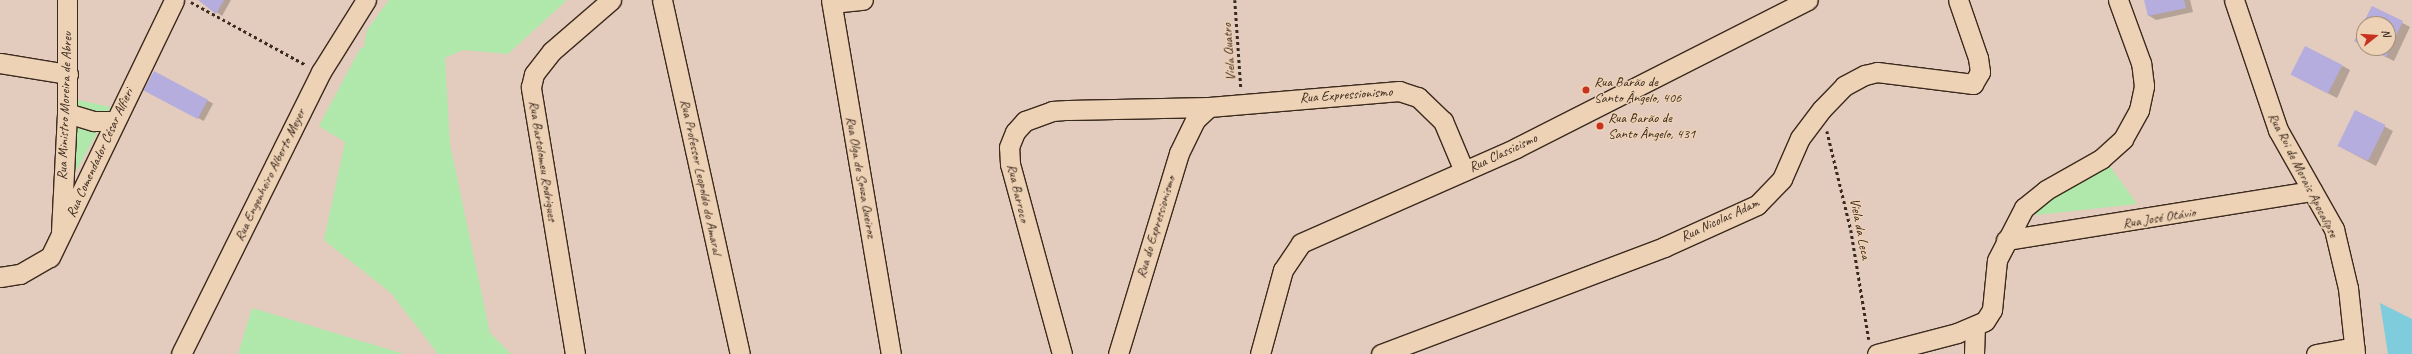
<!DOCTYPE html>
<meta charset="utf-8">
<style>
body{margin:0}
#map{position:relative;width:2412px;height:354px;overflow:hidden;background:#e3cbbd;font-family:Caveat,sans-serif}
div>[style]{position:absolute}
.green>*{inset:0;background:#b0e8ab}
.water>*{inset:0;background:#7fccdd}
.shadow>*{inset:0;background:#0003;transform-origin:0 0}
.building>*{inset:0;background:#b5adde;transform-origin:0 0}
.path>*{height:2.5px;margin-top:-1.25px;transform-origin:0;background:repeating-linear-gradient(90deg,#3b2a1e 0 3px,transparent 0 6px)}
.roads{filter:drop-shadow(1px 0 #3b2a1e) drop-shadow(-1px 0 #3b2a1e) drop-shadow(0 1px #3b2a1e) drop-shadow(0 -1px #3b2a1e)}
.street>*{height:19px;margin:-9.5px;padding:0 9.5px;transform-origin:9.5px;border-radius:9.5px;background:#eed2b5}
.dots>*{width:11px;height:11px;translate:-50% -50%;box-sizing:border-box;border:2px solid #eed2b5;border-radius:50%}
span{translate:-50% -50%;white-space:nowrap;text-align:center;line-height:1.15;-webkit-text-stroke:3px #eed2b5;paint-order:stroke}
.street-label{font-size:14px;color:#3b2a1e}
.poi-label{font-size:14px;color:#3b2a1e}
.left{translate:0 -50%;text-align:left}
.north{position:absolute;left:2356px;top:16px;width:40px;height:40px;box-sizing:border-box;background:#eed2b5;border:1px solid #a68f79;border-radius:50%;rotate:73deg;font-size:11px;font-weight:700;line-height:16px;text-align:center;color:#3b2a1e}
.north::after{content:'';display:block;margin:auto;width:14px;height:18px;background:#c8321e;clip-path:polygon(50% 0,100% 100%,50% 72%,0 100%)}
</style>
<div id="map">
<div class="green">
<i style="clip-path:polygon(389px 0,567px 0,508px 54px,463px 50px,445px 58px,450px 144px,490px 333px,511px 354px,438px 354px,391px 293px,324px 240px,345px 142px,319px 126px,361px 47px,364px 48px,367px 30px)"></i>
<i style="clip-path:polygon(73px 99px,111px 107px,68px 186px)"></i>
<i style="clip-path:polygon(2109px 165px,2137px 204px,2037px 215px,2033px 208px)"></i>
<i style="clip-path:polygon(252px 308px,404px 354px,238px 354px)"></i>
</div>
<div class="water">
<i style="clip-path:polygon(2380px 303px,2412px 319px,2412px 354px,2388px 354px)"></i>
</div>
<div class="shadow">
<i style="clip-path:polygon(200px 0,231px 0,222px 16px)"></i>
<i style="clip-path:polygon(2145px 0,2190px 0,2193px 12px,2156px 20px,2148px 15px)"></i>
<i style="clip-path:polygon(2372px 7px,2410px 27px,2394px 61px,2368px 48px,2388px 48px,2388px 24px,2364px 24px,2364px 46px,2355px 41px)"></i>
<i style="clip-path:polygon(2343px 66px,2350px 70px,2337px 98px,2300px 79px)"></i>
<i style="left:154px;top:72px;width:67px;height:20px;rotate:28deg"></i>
<i style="clip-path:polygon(2355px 111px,2393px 131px,2376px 166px,2346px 150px)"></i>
</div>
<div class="building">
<i style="clip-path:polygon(198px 0,224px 0,216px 14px)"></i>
<i style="clip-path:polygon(2144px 0,2184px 0,2186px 8px,2148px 16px)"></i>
<i style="clip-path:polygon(2372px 6px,2403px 21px,2386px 57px,2367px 48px,2388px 48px,2388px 24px,2364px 24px,2364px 46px,2354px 41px)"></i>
<i style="left:2305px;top:46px;width:42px;height:32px;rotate:27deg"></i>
<i style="left:154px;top:71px;width:61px;height:22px;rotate:28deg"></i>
<i style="left:2355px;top:110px;width:34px;height:40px;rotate:26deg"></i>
</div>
<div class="path">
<i style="left:1235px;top:0;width:88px;rotate:86.1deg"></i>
<i style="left:191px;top:2px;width:131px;rotate:28.7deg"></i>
<i style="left:1827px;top:131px;width:102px;rotate:76.4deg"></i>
<i style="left:1851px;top:230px;width:111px;rotate:80.7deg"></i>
</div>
<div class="roads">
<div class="street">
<i style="left:662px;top:0;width:362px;rotate:77.6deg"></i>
<i style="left:831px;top:0;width:359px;rotate:80.4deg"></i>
<i style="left:2234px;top:0;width:137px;rotate:71.3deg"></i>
<i style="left:2278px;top:130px;width:114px;rotate:60.5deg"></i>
<i style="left:2334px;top:229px;width:61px;rotate:76.7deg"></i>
<i style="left:2348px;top:288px;width:66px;rotate:83.9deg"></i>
<i style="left:832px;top:3px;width:31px;rotate:-6deg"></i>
<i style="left:0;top:63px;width:69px;rotate:9.2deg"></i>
<i style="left:67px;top:113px;width:28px;rotate:17deg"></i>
<i style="left:94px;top:121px;width:19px"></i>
<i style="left:61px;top:232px;width:119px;rotate:-87.1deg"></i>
<i style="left:67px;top:113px;width:113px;rotate:-90deg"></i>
<i style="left:2006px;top:240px;width:310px;rotate:-9.1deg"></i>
<i style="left:0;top:277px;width:20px;rotate:-9deg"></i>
<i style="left:20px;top:274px;width:34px;rotate:-30deg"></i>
<i style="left:50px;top:257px;width:285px;rotate:-64.2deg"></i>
<i style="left:181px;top:354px;width:315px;rotate:-63.6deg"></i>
<i style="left:321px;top:72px;width:85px;rotate:-58deg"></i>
<i style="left:575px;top:354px;width:271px;rotate:-99.4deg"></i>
<i style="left:531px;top:87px;width:13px;rotate:-77deg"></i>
<i style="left:534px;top:74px;width:29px;rotate:-52deg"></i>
<i style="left:552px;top:51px;width:78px;rotate:-40.8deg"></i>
<i style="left:1062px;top:354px;width:197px;rotate:-105.3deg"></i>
<i style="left:1010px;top:164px;width:17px;rotate:-93deg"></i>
<i style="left:1009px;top:147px;width:16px;rotate:-68deg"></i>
<i style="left:1015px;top:132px;width:15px;rotate:-48deg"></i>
<i style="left:1025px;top:121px;width:29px;rotate:-20deg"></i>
<i style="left:1052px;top:111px;width:16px;rotate:-4deg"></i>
<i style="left:1068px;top:110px;width:141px;rotate:-1.2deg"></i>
<i style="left:1209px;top:107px;width:191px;rotate:-4.8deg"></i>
<i style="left:1399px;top:91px;width:20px;rotate:18deg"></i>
<i style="left:1418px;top:97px;width:35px;rotate:44deg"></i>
<i style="left:1443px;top:121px;width:54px;rotate:67.2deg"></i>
<i style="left:1118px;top:354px;width:210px;rotate:-73.1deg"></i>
<i style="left:1179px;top:153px;width:37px;rotate:-64deg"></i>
<i style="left:1195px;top:120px;width:19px;rotate:-43deg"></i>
<i style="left:1260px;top:354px;width:87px;rotate:-74.7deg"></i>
<i style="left:1283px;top:270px;width:32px;rotate:-56deg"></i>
<i style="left:1301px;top:243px;width:235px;rotate:-23.8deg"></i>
<i style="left:1516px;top:148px;width:327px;rotate:-26.9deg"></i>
<i style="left:1381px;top:354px;width:303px;rotate:-20.7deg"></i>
<i style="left:1664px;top:247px;width:102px;rotate:-24.3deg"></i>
<i style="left:1757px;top:205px;width:36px;rotate:-46deg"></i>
<i style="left:1782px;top:179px;width:45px;rotate:-66.3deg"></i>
<i style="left:1800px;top:138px;width:36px;rotate:-53deg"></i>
<i style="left:1822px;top:109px;width:32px;rotate:-46deg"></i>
<i style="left:1844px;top:86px;width:24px;rotate:-28deg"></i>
<i style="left:1865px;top:75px;width:12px;rotate:-14deg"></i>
<i style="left:1877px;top:72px;width:97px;rotate:7.1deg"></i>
<i style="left:1973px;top:84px;width:14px;rotate:-60deg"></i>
<i style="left:1980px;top:72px;width:14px;rotate:-98deg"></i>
<i style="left:1978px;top:58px;width:61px;rotate:-109deg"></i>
<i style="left:1877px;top:354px;width:83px;rotate:-14.7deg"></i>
<i style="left:1957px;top:333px;width:30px;rotate:-23deg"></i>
<i style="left:1985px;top:321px;width:13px;rotate:-58deg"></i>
<i style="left:1992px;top:310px;width:50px;rotate:-84.3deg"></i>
<i style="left:1997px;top:260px;width:59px;rotate:-62.6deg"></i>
<i style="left:2024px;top:208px;width:28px;rotate:-39deg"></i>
<i style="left:2046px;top:190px;width:63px;rotate:-29.4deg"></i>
<i style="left:2101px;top:159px;width:30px;rotate:-42deg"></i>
<i style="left:2123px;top:139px;width:33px;rotate:-61deg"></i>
<i style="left:2139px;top:110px;width:25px;rotate:-78deg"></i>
<i style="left:2144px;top:86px;width:23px;rotate:-97deg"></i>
<i style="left:2141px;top:63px;width:67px;rotate:-110.1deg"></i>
<i style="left:1974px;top:354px;width:27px;rotate:-88deg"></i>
<i style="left:2316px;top:354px;width:39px;rotate:-10deg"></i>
</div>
</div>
<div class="dots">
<i style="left:1586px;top:90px;background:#c8321e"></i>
<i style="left:1600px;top:126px;background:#c8321e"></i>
</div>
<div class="street-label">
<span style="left:1229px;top:52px;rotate:-94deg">Viela Quatro</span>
<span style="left:1346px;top:95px;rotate:-4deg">Rua Expressionismo</span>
<span style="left:65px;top:106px;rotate:-88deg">Rua Ministro Moreira de Abreu</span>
<span style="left:100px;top:153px;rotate:-65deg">Rua Comendador César Alfieri</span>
<span style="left:1503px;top:153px;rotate:-25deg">Rua Classicismo</span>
<span style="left:543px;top:161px;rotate:81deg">Rua Bartolomeu Rodrigues</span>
<span style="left:270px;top:175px;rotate:-64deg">Rua Engenheiro Alberto Meyer</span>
<span style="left:2303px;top:175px;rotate:63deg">Rua Rui de Morais Apocalipse</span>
<span style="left:701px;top:177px;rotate:78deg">Rua Professor Leopoldo do Amaral</span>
<span style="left:861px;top:177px;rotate:80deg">Rua Olga de Souza Queiroz</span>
<span style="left:1018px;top:193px;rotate:77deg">Rua Barroco</span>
<span style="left:2159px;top:218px;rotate:-9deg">Rua José Otávio</span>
<span style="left:1720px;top:220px;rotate:-25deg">Rua Nicolas Adam</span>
<span style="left:1156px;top:227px;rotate:-73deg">Rua do Expressionismo</span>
<span style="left:1860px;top:229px;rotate:79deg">Viela da Leca</span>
</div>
<div class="poi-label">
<span class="left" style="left:1594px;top:90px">Rua Barão de<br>Santo Ângelo, 406</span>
<span class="left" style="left:1608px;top:126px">Rua Barão de<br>Santo Ângelo, 431</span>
</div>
<div class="north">N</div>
</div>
